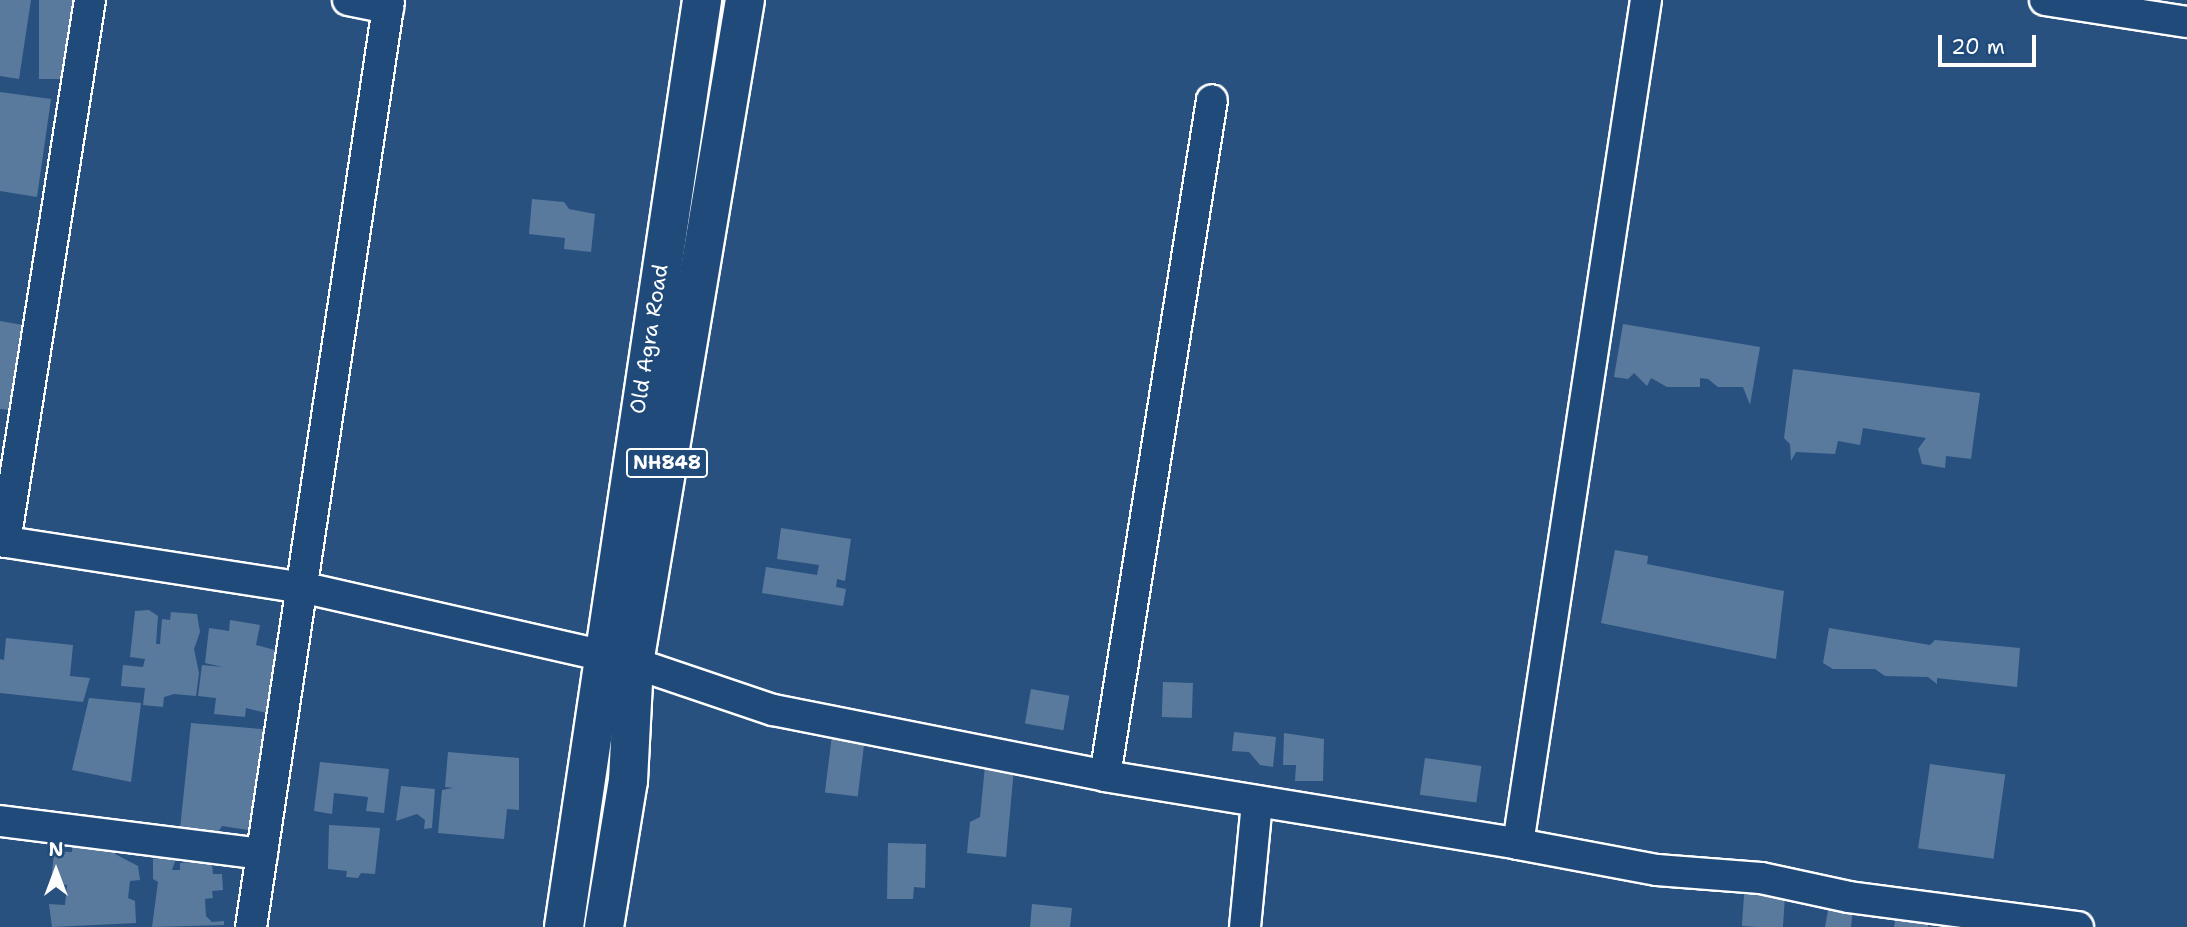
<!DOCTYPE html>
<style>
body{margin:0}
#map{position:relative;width:2187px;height:927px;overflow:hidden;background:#28517f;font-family:"Shantell Sans",sans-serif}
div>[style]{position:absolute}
.building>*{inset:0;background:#5a7a9d;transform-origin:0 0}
.roads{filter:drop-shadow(2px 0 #fff) drop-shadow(-2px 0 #fff) drop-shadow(0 2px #fff) drop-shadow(0 -2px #fff)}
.street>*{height:30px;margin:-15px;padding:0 15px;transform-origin:15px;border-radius:15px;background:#1f4a7a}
.highway>*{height:38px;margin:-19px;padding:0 19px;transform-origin:19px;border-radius:19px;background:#1f4a7a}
span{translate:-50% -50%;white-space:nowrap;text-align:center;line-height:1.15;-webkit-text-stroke:5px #1f4a7a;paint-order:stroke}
.shield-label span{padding:2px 5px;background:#1f4a7a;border:2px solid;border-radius:5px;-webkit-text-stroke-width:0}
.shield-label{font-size:19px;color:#fff;font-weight:700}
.street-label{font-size:21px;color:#fff}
.north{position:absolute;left:21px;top:836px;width:70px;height:70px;-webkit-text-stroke:5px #1f4a7a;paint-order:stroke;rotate:0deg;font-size:19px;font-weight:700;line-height:28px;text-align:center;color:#fff}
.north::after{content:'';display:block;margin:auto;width:24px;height:32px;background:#fff;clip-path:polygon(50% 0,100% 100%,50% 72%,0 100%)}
.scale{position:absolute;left:1938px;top:35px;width:98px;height:32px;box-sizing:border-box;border:4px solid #fff;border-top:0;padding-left:9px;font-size:21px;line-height:24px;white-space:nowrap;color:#fff;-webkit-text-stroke:5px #1f4a7a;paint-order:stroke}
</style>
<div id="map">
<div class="building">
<i style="clip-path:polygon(0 0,31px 0,19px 79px,0 76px)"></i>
<i style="left:39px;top:0;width:41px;height:79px"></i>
<i style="clip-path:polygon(0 92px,51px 99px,37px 197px,0 191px)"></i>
<i style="clip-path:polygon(532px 199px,564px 202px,569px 209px,595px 214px,591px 252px,564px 249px,565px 238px,529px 234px)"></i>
<i style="clip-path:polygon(0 321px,23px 325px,10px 410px,0 409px)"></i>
<i style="clip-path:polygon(1623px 324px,1760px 347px,1750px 405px,1743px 387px,1718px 387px,1708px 379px,1700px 378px,1700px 387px,1667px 387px,1651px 378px,1647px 386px,1634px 373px,1628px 379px,1614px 377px)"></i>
<i style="clip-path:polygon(1793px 369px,1980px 393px,1971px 459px,1946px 456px,1945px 468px,1922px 464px,1918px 449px,1926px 438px,1863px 428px,1860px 445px,1838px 441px,1835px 454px,1796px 452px,1791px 461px,1790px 444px,1784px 438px)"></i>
<i style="clip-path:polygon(781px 528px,851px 539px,845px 581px,837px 579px,836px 587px,846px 589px,843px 606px,762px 593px,766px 567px,817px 575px,819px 565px,777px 559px)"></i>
<i style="clip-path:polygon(1615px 550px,1648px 556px,1647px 564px,1784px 591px,1776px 659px,1601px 623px)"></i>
<i style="clip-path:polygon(149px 610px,158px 616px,156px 644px,160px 644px,162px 619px,170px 620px,171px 612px,197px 614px,200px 632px,194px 649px,199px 673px,196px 696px,174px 694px,164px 697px,163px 707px,143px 705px,145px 688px,121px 686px,123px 665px,143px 667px,145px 659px,130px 657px,135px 611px)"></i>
<i style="clip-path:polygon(230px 620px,260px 625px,256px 645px,275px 650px,277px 684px,269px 693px,267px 713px,246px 708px,245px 717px,214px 714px,216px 698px,198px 696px,202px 665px,223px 667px,205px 663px,209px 628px,229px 631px)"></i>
<i style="clip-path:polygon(1829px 628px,1930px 645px,1935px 640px,2020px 648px,2017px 687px,1937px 678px,1937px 684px,1928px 677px,1885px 676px,1875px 669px,1833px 669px,1823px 663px)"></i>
<i style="clip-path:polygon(6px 638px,73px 645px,70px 676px,90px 678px,83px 702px,0 693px,0 659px,4px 660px)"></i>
<i style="left:1163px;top:682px;width:30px;height:35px;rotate:2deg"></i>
<i style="left:1031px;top:689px;width:39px;height:35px;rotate:10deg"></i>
<i style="clip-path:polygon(89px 698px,141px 703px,131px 782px,72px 770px)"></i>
<i style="clip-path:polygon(191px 723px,273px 730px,260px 832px,222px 826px,218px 832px,206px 830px,200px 836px,179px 839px)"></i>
<i style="clip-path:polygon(1234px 732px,1276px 737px,1273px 767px,1260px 765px,1249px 752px,1232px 751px)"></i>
<i style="clip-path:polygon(1284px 733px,1324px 739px,1323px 781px,1295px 781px,1296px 765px,1283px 765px)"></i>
<i style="left:832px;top:735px;width:33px;height:58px;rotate:7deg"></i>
<i style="clip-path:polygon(448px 752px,519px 758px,519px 810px,507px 809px,504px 839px,438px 833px,442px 790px,453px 788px,445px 787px)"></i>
<i style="left:1425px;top:758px;width:57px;height:37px;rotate:8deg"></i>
<i style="clip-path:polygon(320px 762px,389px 769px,384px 813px,366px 811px,368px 797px,334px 793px,332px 814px,314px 811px)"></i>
<i style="left:1930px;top:764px;width:76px;height:85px;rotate:8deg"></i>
<i style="clip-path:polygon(985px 766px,1014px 768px,1006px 857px,967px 853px,970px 822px,980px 817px)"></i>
<i style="clip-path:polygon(401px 786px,435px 789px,432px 828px,424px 829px,425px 820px,417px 814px,396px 821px)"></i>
<i style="clip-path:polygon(329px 825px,380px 828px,375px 874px,361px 873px,358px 878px,346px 877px,347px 871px,328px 869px)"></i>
<i style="clip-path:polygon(73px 836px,116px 840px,115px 854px,138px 866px,140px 880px,130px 881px,128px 898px,135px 901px,136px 923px,52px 927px,49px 904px,65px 905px,67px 885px,51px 884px,54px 851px,72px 852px)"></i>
<i style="clip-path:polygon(888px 843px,926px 844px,925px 888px,914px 887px,913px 899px,887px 899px)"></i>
<i style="clip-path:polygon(178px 853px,172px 870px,180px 870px,180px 863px,191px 862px,191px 856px,211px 855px,213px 874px,222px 874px,223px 890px,212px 891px,213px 898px,205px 899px,206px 916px,212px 922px,224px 921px,224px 925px,152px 927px,158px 882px,153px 879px,153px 859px)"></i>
<i style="left:1745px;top:881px;width:41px;height:45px;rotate:4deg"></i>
<i style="clip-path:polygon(1032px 904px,1072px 908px,1070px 927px,1030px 927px)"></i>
<i style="clip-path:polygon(1829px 905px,1853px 909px,1851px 927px,1825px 927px)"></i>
<i style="clip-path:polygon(1897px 912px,1930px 916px,1928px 927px,1894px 927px)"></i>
</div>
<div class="roads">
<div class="street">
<i style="left:348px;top:0;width:41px;rotate:11.3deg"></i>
<i style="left:2045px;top:0;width:144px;rotate:8.8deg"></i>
<i style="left:0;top:541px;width:309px;rotate:8.8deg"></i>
<i style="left:305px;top:588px;width:337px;rotate:12.8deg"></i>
<i style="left:634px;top:663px;width:147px;rotate:18.7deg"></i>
<i style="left:773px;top:710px;width:338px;rotate:11.2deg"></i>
<i style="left:1105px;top:776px;width:419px;rotate:9.3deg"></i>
<i style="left:1518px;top:844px;width:854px;rotate:-81.38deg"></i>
<i style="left:5px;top:542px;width:549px;rotate:-81.09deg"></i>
<i style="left:1105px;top:776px;width:684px;rotate:-81.01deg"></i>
<i style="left:0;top:821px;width:264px;rotate:7.2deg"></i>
<i style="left:1518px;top:844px;width:141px;rotate:10.6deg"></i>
<i style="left:1657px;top:870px;width:104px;rotate:4.4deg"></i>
<i style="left:1761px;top:878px;width:90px;rotate:12.2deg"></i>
<i style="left:1849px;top:897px;width:231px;rotate:7.5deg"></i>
<i style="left:251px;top:927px;width:937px;rotate:-81.53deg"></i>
<i style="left:1245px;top:927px;width:125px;rotate:-84.5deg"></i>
</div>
<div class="highway">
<i style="left:564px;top:927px;width:937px;rotate:-81.53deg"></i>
<i style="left:604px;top:927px;width:148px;rotate:-80.7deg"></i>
<i style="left:628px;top:781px;width:118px;rotate:-87.1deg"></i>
<i style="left:634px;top:663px;width:672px;rotate:-80.5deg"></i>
</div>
</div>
<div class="shield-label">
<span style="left:667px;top:463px">NH848</span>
</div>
<div class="street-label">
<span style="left:649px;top:339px;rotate:-81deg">Old Agra Road</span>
</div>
<div class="north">N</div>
<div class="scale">20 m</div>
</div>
